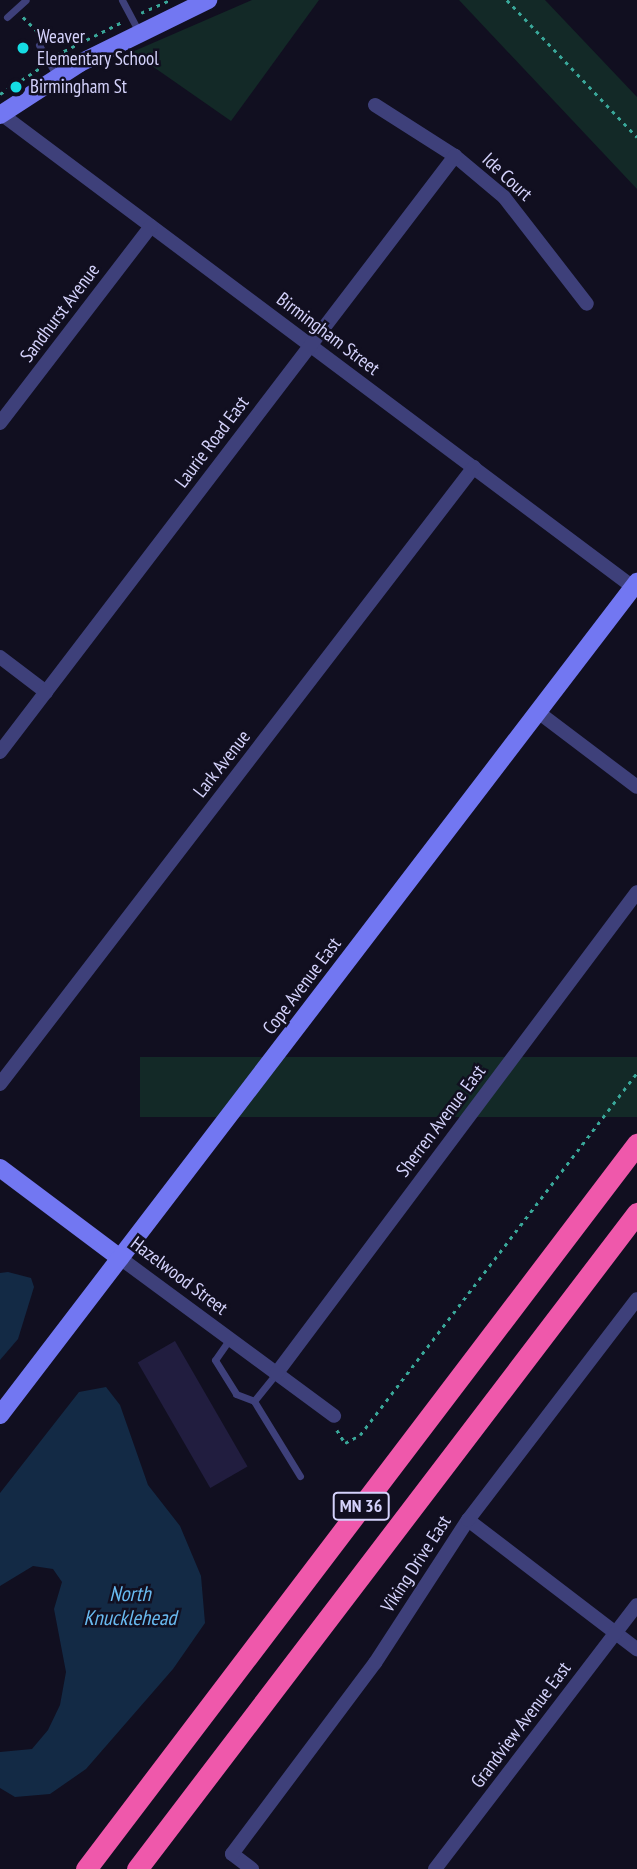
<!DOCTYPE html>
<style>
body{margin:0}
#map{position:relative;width:637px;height:1869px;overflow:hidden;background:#110f20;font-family:"PT Sans Narrow",sans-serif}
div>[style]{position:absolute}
.green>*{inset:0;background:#132927;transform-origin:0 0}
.water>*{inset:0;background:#132a45}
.building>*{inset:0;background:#211d3f;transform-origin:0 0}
.path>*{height:2.5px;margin-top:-1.25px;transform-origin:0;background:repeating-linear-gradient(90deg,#39a799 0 3.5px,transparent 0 8.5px)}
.lane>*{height:7px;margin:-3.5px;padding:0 3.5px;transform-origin:3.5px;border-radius:3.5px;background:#3e407a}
.street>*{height:14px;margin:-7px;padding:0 7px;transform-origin:7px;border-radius:7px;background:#3e407a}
.secondary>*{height:18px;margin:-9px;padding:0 9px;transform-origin:9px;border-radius:9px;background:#7277f2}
.highway>*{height:21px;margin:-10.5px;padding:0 10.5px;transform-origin:10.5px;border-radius:10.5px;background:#ef58ab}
.dots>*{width:19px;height:19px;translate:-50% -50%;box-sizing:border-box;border:4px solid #110f20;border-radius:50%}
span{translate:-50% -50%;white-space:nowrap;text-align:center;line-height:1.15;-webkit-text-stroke:5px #110f20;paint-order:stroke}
.shield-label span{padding:2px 5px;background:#110f20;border:2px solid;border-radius:5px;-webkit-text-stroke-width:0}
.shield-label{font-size:18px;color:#d4d2fb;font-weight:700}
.poi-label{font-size:19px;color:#d4d2fb}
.left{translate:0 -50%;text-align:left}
.street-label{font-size:19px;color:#d4d2fb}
.water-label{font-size:21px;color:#69bbf1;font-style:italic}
</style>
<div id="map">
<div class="green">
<i style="clip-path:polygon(252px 0,319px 0,231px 121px,132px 52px)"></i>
<i style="clip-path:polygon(459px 0,545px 0,637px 97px,637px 189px)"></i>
<i style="left:637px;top:1057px;width:60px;height:497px;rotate:90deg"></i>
</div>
<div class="water">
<i style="clip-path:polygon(8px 1272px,31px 1278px,34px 1287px,18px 1339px,0 1360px,0 1273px)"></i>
<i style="clip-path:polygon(106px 1387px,120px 1405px,148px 1485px,180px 1526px,201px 1576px,205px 1623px,173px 1669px,86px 1769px,50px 1794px,15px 1797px,0 1788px,0 1752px,32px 1749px,48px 1730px,60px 1705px,66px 1672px,54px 1609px,62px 1582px,53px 1569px,33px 1566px,0 1586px,0 1493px,79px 1392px)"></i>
</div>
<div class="building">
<i style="left:175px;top:1341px;width:145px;height:43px;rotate:60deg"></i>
</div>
<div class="path">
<i style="left:507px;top:0;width:189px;rotate:46.5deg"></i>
<i style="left:141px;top:13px;width:32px;rotate:-24deg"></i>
<i style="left:23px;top:17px;width:24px;rotate:45deg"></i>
<i style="left:56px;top:55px;width:74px;rotate:-26.6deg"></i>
<i style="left:0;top:94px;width:48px;rotate:-33deg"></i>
<i style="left:337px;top:1430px;width:15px;rotate:58deg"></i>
<i style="left:345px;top:1443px;width:17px;rotate:-28deg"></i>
<i style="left:360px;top:1435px;width:456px;rotate:-52.6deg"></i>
</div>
<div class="lane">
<i style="left:122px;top:0;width:36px;rotate:62deg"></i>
<i style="left:7px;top:17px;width:25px;rotate:-42deg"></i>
<i style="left:39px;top:45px;width:36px;rotate:60deg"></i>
<i style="left:229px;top:1340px;width:24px;rotate:125deg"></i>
<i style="left:215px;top:1360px;width:40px;rotate:58deg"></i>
<i style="left:236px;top:1394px;width:19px;rotate:21deg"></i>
<i style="left:254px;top:1401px;width:88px;rotate:58.5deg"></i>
<i style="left:254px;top:1401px;width:35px;rotate:-51deg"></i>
</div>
<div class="street">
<i style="left:375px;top:105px;width:95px;rotate:32.5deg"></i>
<i style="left:455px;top:156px;width:64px;rotate:39.9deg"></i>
<i style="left:504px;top:197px;width:135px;rotate:52.2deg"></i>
<i style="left:0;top:113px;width:791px;rotate:36.83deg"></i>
<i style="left:0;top:423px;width:248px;rotate:-52.5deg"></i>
<i style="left:0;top:657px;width:58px;rotate:37.3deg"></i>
<i style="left:538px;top:712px;width:124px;rotate:37.1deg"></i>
<i style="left:0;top:752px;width:750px;rotate:-52.64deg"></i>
<i style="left:0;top:1084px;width:778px;rotate:-52.47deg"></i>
<i style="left:120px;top:1258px;width:266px;rotate:36.4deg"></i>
<i style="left:276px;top:1374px;width:602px;rotate:-53.17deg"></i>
<i style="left:468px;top:1520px;width:213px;rotate:37.4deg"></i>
<i style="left:252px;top:1869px;width:25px;rotate:-143deg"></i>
<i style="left:232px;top:1854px;width:239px;rotate:-53.2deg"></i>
<i style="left:375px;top:1663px;width:171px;rotate:-57deg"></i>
<i style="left:468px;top:1520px;width:278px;rotate:-52.6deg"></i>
<i style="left:435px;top:1869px;width:332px;rotate:-52.6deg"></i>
</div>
<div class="secondary">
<i style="left:0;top:115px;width:95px;rotate:-33deg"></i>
<i style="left:80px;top:63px;width:143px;rotate:-26.2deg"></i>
<i style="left:0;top:1168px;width:150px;rotate:36.9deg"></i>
<i style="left:0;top:1415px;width:1049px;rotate:-52.59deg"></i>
</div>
<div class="highway">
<i style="left:86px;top:1869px;width:911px;rotate:-52.77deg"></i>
<i style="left:137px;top:1869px;width:825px;rotate:-52.69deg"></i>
</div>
<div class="dots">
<i style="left:23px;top:48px;background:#15dce3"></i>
<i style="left:16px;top:87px;background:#15dce3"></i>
</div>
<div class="shield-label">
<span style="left:361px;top:1506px">MN 36</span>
</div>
<div class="poi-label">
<span class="left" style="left:37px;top:48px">Weaver<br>Elementary School</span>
<span class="left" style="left:30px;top:87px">Birmingham St</span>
</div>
<div class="street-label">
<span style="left:507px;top:177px;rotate:43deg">Ide Court</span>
<span style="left:60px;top:313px;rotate:-53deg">Sandhurst Avenue</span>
<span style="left:328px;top:334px;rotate:37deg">Birmingham Street</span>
<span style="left:212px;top:442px;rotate:-53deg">Laurie Road East</span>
<span style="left:222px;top:764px;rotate:-52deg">Lark Avenue</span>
<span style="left:302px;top:986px;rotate:-53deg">Cope Avenue East</span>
<span style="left:441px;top:1121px;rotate:-53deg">Sherren Avenue East</span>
<span style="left:179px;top:1276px;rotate:37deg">Hazelwood Street</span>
<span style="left:416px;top:1564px;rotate:-57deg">Viking Drive East</span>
<span style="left:521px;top:1725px;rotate:-53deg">Grandview Avenue East</span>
</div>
<div class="water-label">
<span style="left:130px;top:1606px">North<br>Knucklehead</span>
</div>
</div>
